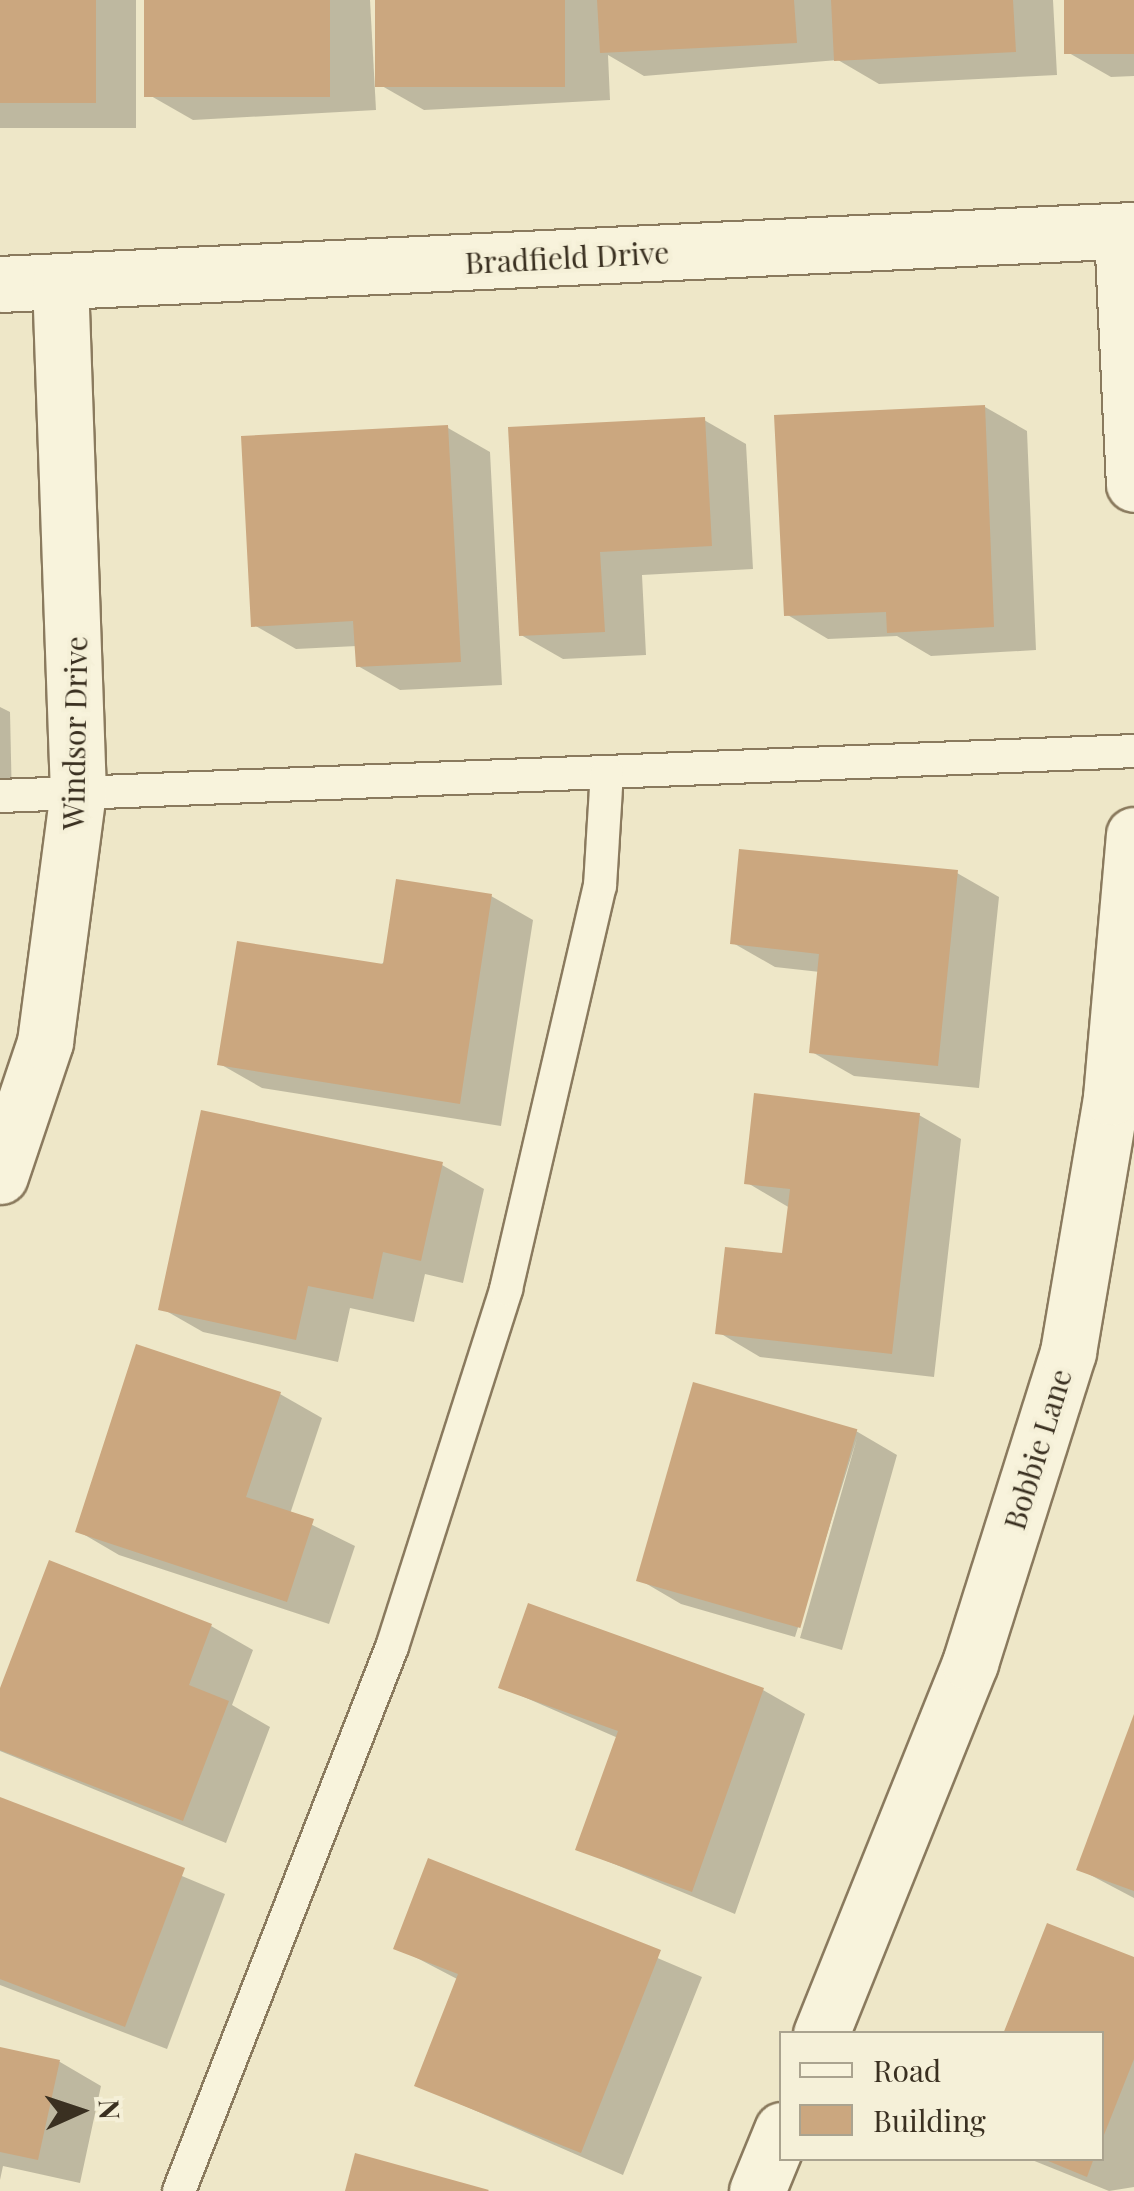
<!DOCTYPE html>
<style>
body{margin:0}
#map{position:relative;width:1134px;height:2191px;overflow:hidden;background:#eee7c8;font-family:"Playfair Display",serif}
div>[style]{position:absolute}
.shadow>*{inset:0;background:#0003;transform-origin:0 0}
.building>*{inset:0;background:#cba77f;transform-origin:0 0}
.roads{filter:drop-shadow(2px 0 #8a7a5e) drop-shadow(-2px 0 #8a7a5e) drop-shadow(0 2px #8a7a5e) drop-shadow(0 -2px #8a7a5e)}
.lane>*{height:32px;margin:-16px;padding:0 16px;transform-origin:16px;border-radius:16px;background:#f8f3dc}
.street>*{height:55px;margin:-27.5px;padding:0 27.5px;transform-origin:27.5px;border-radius:27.5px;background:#f8f3dc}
span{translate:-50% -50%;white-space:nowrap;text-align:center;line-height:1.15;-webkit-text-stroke:8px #f5f0d8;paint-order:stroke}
.street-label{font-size:30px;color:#3a3021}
.legend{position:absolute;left:779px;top:2031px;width:325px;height:130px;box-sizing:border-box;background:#f5f0d8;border:2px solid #aaa38f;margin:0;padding:12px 18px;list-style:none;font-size:30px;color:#3a3021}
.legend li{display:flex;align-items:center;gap:20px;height:50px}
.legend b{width:50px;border:2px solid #aaa38f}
.north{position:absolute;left:30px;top:2061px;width:100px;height:100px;-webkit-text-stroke:8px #f5f0d8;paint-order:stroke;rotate:87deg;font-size:28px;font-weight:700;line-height:40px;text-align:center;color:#3a3021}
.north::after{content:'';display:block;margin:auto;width:35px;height:45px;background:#3a3021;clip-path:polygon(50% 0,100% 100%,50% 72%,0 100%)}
</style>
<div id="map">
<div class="shadow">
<i style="left:0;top:0;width:136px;height:128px"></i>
<i style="clip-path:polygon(146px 0,370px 0,376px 110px,193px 120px,151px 96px)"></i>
<i style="clip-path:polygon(378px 0,1053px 0,1057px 75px,879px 84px,838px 60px,644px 76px,608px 55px,610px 100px,424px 110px,382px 86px)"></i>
<i style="clip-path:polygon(1066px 0,1134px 0,1134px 76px,1111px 77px,1069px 53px)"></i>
<i style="clip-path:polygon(985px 407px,1027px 431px,1036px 650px,931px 656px,897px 636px,828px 639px,786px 614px)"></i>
<i style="clip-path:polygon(704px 420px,746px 444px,753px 569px,642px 575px,646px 655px,563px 659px,521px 635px)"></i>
<i style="clip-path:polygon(448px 428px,490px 452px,502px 685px,400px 690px,358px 666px,357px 646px,296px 649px,254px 625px)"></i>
<i style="clip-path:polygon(0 707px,10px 712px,12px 803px,0 803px)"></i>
<i style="clip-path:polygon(957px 873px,999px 897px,979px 1088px,854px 1076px,812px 1052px,820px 972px,775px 967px,733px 943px)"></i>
<i style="clip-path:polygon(491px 896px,533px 920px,501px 1126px,262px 1088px,220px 1064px)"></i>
<i style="clip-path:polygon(919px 1115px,961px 1139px,934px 1377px,760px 1357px,718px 1332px,784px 1256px,790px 1208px,746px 1182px)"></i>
<i style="clip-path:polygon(442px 1165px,484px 1189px,463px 1283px,425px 1274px,414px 1322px,350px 1308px,338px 1362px,203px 1332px,161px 1308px)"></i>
<i style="clip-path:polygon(280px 1394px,322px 1418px,290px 1514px,355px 1546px,329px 1624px,119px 1555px,78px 1531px)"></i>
<i style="clip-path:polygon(856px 1431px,897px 1455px,842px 1650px,800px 1638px,857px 1438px,795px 1637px,681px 1604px,640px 1580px)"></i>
<i style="clip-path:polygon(211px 1626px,253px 1650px,232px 1705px,270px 1727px,226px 1843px,0 1751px,0 1695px)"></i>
<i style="clip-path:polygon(501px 1687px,763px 1690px,805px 1714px,735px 1914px,578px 1849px,618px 1738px)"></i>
<i style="clip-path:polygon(1134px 1721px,1134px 1898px,1079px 1869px)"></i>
<i style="clip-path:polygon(0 1800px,225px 1894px,167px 2049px,0 1985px)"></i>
<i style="clip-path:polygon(430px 1861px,702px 1977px,623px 2175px,417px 2085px,459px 1980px,396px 1947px)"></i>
<i style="clip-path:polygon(1134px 1960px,1134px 2187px,1109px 2191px,1027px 2158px,1102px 2158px,1102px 2034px)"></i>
<i style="clip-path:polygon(0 2049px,60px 2062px,101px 2086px,80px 2183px,3px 2166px,0 2180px)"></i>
</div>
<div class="building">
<i style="left:0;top:0;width:96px;height:103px"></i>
<i style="left:144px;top:0;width:186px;height:97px"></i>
<i style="left:375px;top:0;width:190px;height:87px"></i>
<i style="clip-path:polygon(597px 0,794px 0,797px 43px,600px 53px)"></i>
<i style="clip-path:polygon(831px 0,1013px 0,1016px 52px,834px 61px)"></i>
<i style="left:1064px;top:0;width:70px;height:54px"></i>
<i style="clip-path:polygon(985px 405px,994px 627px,887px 633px,886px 612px,784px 616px,774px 415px)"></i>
<i style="clip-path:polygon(705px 417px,712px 546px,600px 552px,605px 632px,519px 636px,508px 427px)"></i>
<i style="clip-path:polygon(448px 425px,461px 662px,356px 667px,353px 621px,251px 627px,241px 436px)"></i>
<i style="clip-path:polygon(739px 849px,958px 870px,938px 1066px,809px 1053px,819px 954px,730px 944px)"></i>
<i style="clip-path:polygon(396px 879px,492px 894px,460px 1104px,217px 1065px,237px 941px,383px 964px)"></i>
<i style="clip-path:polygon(754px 1093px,920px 1113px,892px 1354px,715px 1334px,725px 1247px,782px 1253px,790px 1189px,744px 1184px)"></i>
<i style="clip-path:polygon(201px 1110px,443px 1162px,421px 1261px,383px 1252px,373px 1299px,308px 1286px,296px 1340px,158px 1310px)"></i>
<i style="clip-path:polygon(136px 1344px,281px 1392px,246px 1497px,314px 1519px,287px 1602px,75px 1532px)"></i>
<i style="left:693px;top:1382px;width:171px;height:207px;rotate:16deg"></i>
<i style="clip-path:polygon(49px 1560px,212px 1624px,189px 1685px,229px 1701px,183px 1821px,0 1750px,0 1688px)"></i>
<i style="clip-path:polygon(528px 1603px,764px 1688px,692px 1892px,575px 1850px,618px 1731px,498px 1688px)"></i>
<i style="clip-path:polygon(1134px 1714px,1134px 1891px,1076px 1870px)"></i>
<i style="clip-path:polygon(0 1797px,185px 1868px,125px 2027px,0 1979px)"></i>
<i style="clip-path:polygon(428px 1858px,661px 1950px,581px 2153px,414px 2086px,458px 1974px,393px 1949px)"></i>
<i style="clip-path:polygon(1047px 1923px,1134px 1957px,1134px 2059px,1102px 2140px,1102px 2034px,1003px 2034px)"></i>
<i style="clip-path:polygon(0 2047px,60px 2060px,38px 2160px,0 2152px)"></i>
<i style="clip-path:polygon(355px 2153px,489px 2190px,488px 2191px,345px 2191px)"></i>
<i style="clip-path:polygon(1041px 2158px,1094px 2158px,1087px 2177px)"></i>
</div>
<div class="roads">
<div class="lane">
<i style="left:0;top:796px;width:1135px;rotate:-2.27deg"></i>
<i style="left:179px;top:2191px;width:584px;rotate:-68.62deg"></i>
<i style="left:392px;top:1647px;width:376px;rotate:-72.3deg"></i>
<i style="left:506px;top:1289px;width:414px;rotate:-76.9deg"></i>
<i style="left:600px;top:886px;width:114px;rotate:-86.5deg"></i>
</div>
<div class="street">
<i style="left:1122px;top:231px;width:253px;rotate:87.3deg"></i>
<i style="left:0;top:284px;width:1135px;rotate:-2.73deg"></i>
<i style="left:0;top:1176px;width:141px;rotate:-71.4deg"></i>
<i style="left:45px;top:1042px;width:251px;rotate:-82.5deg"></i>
<i style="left:78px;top:793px;width:512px;rotate:-92.01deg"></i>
<i style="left:821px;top:2034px;width:400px;rotate:-68.1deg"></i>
<i style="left:970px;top:1663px;width:326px;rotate:-72.5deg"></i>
<i style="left:1068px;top:1352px;width:259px;rotate:-80.4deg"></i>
<i style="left:1111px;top:1097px;width:263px;rotate:-85deg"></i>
<i style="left:757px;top:2191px;width:66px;rotate:-67.7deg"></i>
</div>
</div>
<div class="street-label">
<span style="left:567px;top:257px;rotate:-3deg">Bradfield Drive</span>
<span style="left:74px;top:733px;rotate:-89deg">Windsor Drive</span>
<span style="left:1037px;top:1449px;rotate:-73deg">Bobbie Lane</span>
</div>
<ul class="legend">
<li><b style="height:12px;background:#f8f3dc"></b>Road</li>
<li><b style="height:28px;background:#cba77f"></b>Building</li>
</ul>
<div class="north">N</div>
</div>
